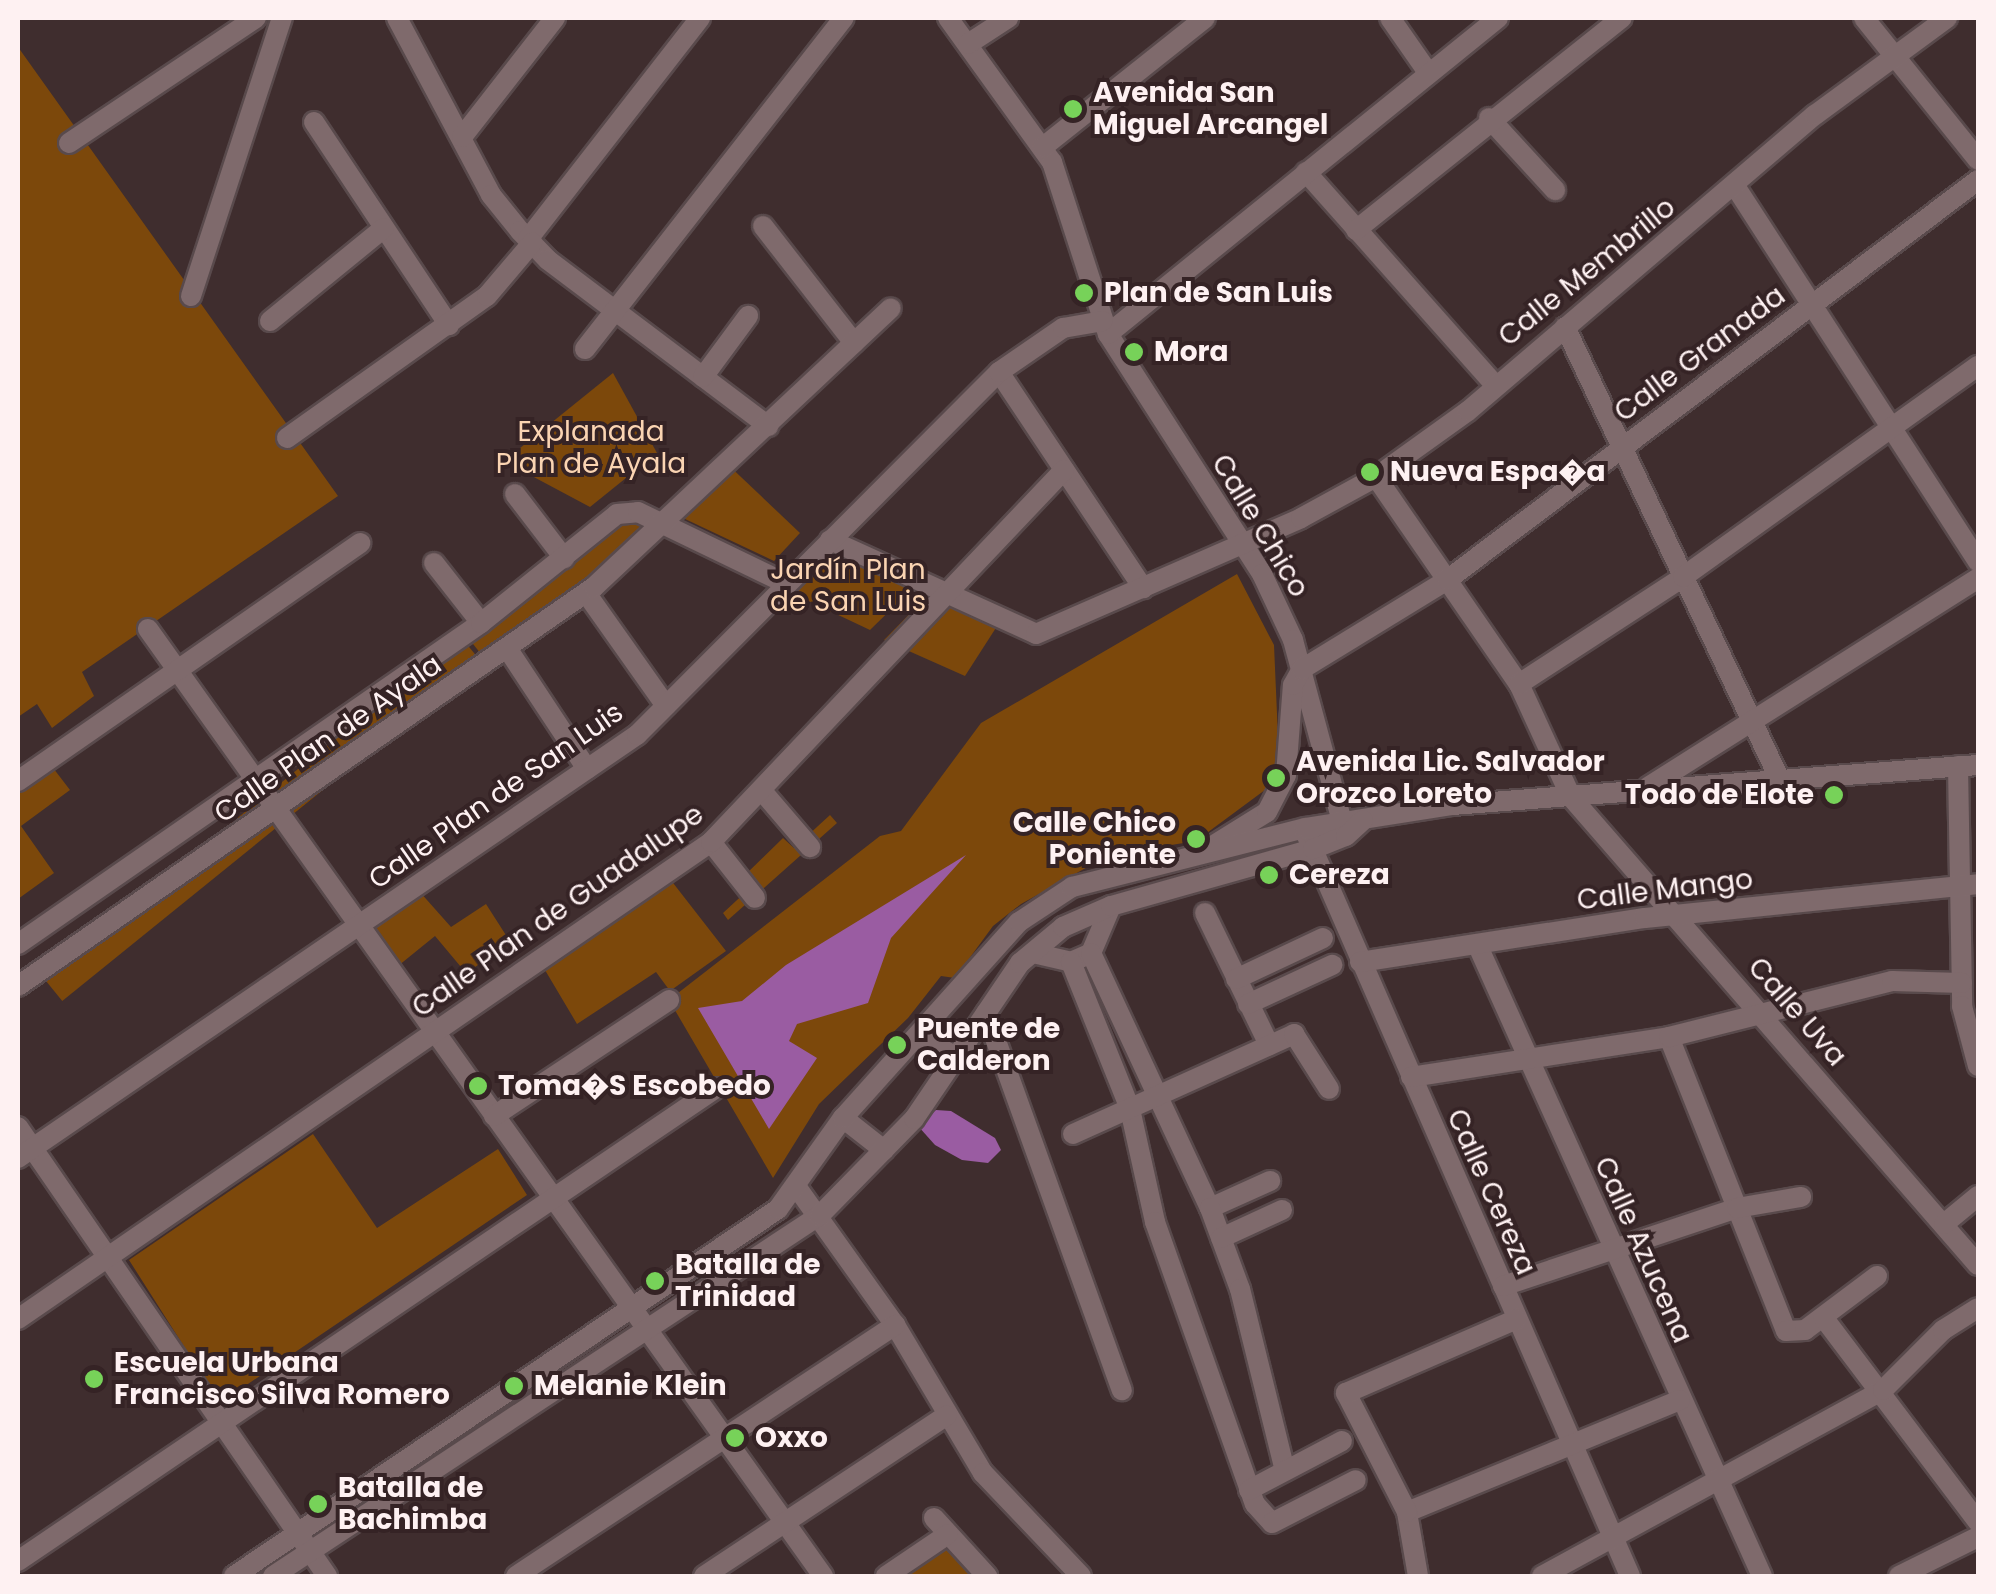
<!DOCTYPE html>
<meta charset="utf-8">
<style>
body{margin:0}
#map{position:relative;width:1996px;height:1594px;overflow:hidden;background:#3f2d2e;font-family:Poppins,sans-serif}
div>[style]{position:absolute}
.green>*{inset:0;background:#7c480b;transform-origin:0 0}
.water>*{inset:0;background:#9a5ca2}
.roads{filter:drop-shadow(2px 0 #594a4c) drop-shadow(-2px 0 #594a4c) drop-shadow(0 2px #594a4c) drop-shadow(0 -2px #594a4c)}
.minor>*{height:20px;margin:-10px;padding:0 10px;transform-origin:10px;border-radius:10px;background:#7f6a6c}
.dots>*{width:28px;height:28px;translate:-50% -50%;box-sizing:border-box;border:5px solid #352325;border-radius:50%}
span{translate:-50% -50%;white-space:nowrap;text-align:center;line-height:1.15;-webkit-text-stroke:8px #352325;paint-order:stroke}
.poi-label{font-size:28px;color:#fef1f2;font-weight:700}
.left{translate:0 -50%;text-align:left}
.right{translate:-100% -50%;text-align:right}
.street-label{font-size:28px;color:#fef1f2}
.park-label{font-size:28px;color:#fad4b2}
.frame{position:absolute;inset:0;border:20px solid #fef1f2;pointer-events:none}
</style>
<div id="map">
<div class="green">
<i style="clip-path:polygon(18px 47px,338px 496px,82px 672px,94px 696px,52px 728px,37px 704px,18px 717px)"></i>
<i style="clip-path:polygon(613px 373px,657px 453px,590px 507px,504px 461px)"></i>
<i style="clip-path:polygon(722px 459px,800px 533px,774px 561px,666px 510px)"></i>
<i style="clip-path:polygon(617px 514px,655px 527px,485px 659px,465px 634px)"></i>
<i style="clip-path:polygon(820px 540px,917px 584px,870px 630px,777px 586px)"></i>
<i style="clip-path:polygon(1237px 574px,1274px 645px,1279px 760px,1269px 787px,1196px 841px,1109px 855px,1021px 904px,993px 926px,955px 978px,941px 976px,908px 1018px,819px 1104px,773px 1178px,669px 1000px,880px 836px,901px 831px,981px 723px)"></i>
<i style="clip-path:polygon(930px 593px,1001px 620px,965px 676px,884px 640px)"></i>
<i style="left:461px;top:637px;width:32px;height:539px;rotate:51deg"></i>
<i style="clip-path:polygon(47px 760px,70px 790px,21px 826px,54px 873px,18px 899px,18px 781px)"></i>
<i style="clip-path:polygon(830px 815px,837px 823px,728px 920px,723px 913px,750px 888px,744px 876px,783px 838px,794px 848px)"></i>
<i style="clip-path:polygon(670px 879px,726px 951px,670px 991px,656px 972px,577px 1024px,542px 965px)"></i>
<i style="clip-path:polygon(419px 891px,451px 927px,486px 904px,511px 943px,466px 973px,435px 936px,398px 966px,369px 928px)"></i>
<i style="clip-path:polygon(313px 1134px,377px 1228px,498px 1149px,527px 1195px,220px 1403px,129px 1260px)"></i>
<i style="clip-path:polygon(947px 1541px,980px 1576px,893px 1576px)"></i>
</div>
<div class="water">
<i style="clip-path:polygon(966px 855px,891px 938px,868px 1003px,797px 1024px,789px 1041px,817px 1058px,769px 1129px,698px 1008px,742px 1001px,786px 965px)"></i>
<i style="clip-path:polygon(936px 1110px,951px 1111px,995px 1138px,1001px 1150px,988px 1163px,962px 1160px,935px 1145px,918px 1126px)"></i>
</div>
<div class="roads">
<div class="minor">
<i style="left:397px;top:18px;width:200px;rotate:62deg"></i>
<i style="left:491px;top:195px;width:46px;rotate:51.1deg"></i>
<i style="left:520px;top:231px;width:40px;rotate:46deg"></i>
<i style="left:548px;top:260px;width:276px;rotate:37deg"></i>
<i style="left:948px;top:18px;width:178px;rotate:54.2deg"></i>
<i style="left:1052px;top:162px;width:181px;rotate:72deg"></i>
<i style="left:1108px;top:334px;width:285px;rotate:57.3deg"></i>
<i style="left:1262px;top:574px;width:73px;rotate:64.8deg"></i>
<i style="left:1293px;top:640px;width:196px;rotate:74.9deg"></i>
<i style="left:1390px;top:18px;width:65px;rotate:55.1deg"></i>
<i style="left:1864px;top:18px;width:182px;rotate:51.2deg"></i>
<i style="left:968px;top:44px;width:48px;rotate:-33deg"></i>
<i style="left:1489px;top:118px;width:98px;rotate:47.5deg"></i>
<i style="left:314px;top:122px;width:244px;rotate:56.4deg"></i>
<i style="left:462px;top:137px;width:151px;rotate:-52deg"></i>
<i style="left:69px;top:143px;width:225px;rotate:-33.8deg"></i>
<i style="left:1043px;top:147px;width:207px;rotate:-38.5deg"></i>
<i style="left:1306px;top:172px;width:286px;rotate:48.4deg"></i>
<i style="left:1735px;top:186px;width:448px;rotate:57.1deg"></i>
<i style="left:763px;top:226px;width:148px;rotate:52.1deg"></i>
<i style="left:1356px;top:230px;width:340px;rotate:-38.6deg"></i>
<i style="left:528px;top:239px;width:280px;rotate:-52.1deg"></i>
<i style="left:191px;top:296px;width:293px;rotate:-71.9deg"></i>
<i style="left:270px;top:321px;width:147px;rotate:-39.2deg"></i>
<i style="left:1565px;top:327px;width:501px;rotate:64.61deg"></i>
<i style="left:1108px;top:334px;width:502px;rotate:-39.02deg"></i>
<i style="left:585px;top:349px;width:420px;rotate:-52deg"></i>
<i style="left:999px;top:372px;width:260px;rotate:56.3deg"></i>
<i style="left:703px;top:377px;width:76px;rotate:-53.6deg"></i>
<i style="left:287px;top:438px;width:245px;rotate:-35.4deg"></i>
<i style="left:487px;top:296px;width:70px;rotate:-49.7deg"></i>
<i style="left:1376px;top:477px;width:252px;rotate:55.4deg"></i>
<i style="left:1519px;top:684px;width:124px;rotate:65.3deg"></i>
<i style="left:1571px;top:797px;width:620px;rotate:48.99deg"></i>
<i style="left:515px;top:494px;width:81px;rotate:52.6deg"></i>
<i style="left:830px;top:540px;width:226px;rotate:24.5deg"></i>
<i style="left:1036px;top:634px;width:289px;rotate:-23.6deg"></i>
<i style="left:1301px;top:518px;width:85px;rotate:-28.7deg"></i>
<i style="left:1376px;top:477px;width:113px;rotate:-35.7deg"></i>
<i style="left:1468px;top:411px;width:456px;rotate:-40.5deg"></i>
<i style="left:1815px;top:115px;width:164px;rotate:-36.3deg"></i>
<i style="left:434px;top:563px;width:76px;rotate:51.9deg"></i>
<i style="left:586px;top:593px;width:138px;rotate:54.7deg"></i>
<i style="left:148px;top:629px;width:1163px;rotate:54.52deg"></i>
<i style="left:507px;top:648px;width:145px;rotate:56.5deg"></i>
<i style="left:1519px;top:684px;width:196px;rotate:-33.1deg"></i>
<i style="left:1683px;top:577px;width:363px;rotate:-35.6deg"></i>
<i style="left:1958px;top:766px;width:240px;rotate:89deg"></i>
<i style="left:1962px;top:1006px;width:62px;rotate:75.1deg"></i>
<i style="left:18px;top:781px;width:417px;rotate:-34.8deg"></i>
<i style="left:1648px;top:787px;width:391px;rotate:-32.3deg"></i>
<i style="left:762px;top:791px;width:74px;rotate:49.4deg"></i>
<i style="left:1307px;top:836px;width:807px;rotate:66.42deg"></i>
<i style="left:711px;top:842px;width:71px;rotate:51.8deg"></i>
<i style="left:1214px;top:845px;width:62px;rotate:-31.9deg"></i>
<i style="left:1267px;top:812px;width:42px;rotate:-62.8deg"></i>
<i style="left:1286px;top:775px;width:90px;rotate:-85.6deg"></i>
<i style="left:1293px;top:685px;width:18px;rotate:-61deg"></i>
<i style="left:1302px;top:669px;width:170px;rotate:-31.5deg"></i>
<i style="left:1447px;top:580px;width:665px;rotate:-36.99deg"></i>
<i style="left:1205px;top:913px;width:147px;rotate:64.1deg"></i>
<i style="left:18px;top:944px;width:563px;rotate:-34.73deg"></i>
<i style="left:481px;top:623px;width:174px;rotate:-38.7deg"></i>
<i style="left:617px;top:514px;width:21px;rotate:-5deg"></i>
<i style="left:638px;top:512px;width:165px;rotate:25.8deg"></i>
<i style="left:1477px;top:944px;width:693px;rotate:65.73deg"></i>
<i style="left:1033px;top:953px;width:39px;rotate:13deg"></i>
<i style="left:1071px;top:962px;width:22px;rotate:-24deg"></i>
<i style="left:1091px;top:953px;width:51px;rotate:-66.9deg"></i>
<i style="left:1091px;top:953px;width:281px;rotate:65deg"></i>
<i style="left:1210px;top:1208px;width:66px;rotate:-24.2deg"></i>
<i style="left:1071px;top:962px;width:158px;rotate:68.1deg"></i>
<i style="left:1130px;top:1109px;width:116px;rotate:77.5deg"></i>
<i style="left:1155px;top:1222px;width:299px;rotate:70.5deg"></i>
<i style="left:1255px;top:1504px;width:25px;rotate:48deg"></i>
<i style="left:1272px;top:1523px;width:94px;rotate:-27.1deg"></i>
<i style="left:1360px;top:962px;width:288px;rotate:-8.8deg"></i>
<i style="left:1645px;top:918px;width:335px;rotate:-5.8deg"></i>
<i style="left:1236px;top:979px;width:96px;rotate:-25.2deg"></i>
<i style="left:18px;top:986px;width:701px;rotate:-34.71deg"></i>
<i style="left:594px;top:587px;width:407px;rotate:-43.2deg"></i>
<i style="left:1248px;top:1004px;width:93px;rotate:-24.9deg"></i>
<i style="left:986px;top:1013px;width:401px;rotate:70.2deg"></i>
<i style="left:1669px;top:1037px;width:316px;rotate:68.3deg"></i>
<i style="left:1786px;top:1331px;width:19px;rotate:-3deg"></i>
<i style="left:1805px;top:1330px;width:90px;rotate:-36.9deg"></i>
<i style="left:921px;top:1038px;width:40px;rotate:28deg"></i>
<i style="left:1411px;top:1077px;width:261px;rotate:-8.8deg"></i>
<i style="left:1669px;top:1037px;width:230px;rotate:-14.1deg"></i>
<i style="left:1892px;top:981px;width:70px;rotate:1.6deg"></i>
<i style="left:494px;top:1116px;width:210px;rotate:-33.5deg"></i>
<i style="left:843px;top:1118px;width:52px;rotate:38deg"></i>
<i style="left:18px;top:1127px;width:545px;rotate:55.46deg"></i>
<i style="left:1073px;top:1134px;width:243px;rotate:-24.3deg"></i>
<i style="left:1294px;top:1034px;width:65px;rotate:57.5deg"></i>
<i style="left:18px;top:1158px;width:750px;rotate:-34.35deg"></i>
<i style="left:637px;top:735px;width:513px;rotate:-45.08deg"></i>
<i style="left:999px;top:372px;width:78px;rotate:-34.5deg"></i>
<i style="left:1063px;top:328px;width:40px;rotate:-10deg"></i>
<i style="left:798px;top:1189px;width:167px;rotate:54.5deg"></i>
<i style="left:895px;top:1325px;width:172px;rotate:59.3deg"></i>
<i style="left:983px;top:1473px;width:142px;rotate:46.4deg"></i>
<i style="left:1210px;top:1208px;width:86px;rotate:69.7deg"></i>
<i style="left:1240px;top:1289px;width:187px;rotate:76.1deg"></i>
<i style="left:1944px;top:1224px;width:44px;rotate:-39.5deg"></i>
<i style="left:1221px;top:1238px;width:67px;rotate:-24.7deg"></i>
<i style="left:1503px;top:1286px;width:247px;rotate:-18.4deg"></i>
<i style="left:1737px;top:1208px;width:65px;rotate:-9.8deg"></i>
<i style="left:1823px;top:1317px;width:257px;rotate:52.9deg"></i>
<i style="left:18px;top:1319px;width:841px;rotate:-34.54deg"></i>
<i style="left:711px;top:842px;width:513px;rotate:-46.5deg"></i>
<i style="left:1249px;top:1490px;width:105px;rotate:-27.8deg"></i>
<i style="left:1407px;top:1512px;width:295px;rotate:-22.3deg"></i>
<i style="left:934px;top:1518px;width:79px;rotate:47.6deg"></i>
<i style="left:18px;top:1561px;width:843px;rotate:-34.12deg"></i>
<i style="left:234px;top:1576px;width:656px;rotate:-34deg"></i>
<i style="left:778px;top:1209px;width:112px;rotate:-54.5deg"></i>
<i style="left:843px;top:1118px;width:263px;rotate:-48.1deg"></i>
<i style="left:1019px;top:922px;width:64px;rotate:-33.4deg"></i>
<i style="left:1072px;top:887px;width:240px;rotate:-14.2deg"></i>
<i style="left:1305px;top:828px;width:149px;rotate:-8.9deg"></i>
<i style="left:1452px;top:805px;width:528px;rotate:-4.35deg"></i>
<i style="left:273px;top:1576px;width:655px;rotate:-33.42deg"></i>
<i style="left:820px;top:1215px;width:134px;rotate:-45.6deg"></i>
<i style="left:914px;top:1119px;width:189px;rotate:-55.8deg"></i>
<i style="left:1020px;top:963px;width:56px;rotate:-39.9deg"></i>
<i style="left:1063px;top:927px;width:52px;rotate:-23.6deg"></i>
<i style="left:1111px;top:906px;width:210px;rotate:-15.8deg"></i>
<i style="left:1313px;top:849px;width:35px;rotate:-22deg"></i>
<i style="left:1346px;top:836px;width:23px;rotate:-43deg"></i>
<i style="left:516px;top:1576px;width:455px;rotate:-33.5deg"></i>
<i style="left:704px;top:1576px;width:291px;rotate:-33.5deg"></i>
<i style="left:886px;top:1576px;width:75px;rotate:-34.1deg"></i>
<i style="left:1418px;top:1576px;width:65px;rotate:-99.8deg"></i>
<i style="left:1407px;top:1512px;width:134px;rotate:-117.1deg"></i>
<i style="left:1346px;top:1393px;width:186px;rotate:-23.4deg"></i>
<i style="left:1542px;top:1576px;width:388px;rotate:-28.6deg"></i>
<i style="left:1883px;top:1390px;width:85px;rotate:-45deg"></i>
<i style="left:1943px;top:1330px;width:41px;rotate:-32.2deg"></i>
<i style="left:1899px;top:1576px;width:88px;rotate:-26.3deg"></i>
</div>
</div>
<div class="dots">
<i style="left:1073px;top:109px;background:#77d259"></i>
<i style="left:1084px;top:293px;background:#77d259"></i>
<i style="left:1134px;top:352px;background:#77d259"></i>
<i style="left:1370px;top:472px;background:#77d259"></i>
<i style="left:1276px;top:778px;background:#77d259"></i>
<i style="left:1834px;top:795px;background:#77d259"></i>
<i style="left:1196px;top:839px;background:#77d259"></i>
<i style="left:1269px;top:875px;background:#77d259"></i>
<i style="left:897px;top:1045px;background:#77d259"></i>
<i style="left:478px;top:1086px;background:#77d259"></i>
<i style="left:655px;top:1281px;background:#77d259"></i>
<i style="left:94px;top:1379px;background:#77d259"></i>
<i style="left:514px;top:1386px;background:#77d259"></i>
<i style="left:735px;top:1438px;background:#77d259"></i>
<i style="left:318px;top:1504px;background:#77d259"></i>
</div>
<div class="poi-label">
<span class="left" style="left:1093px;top:109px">Avenida San<br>Miguel Arcangel</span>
<span class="left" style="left:1104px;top:293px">Plan de San Luis</span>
<span class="left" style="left:1154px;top:352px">Mora</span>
<span class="left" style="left:1390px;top:472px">Nueva Espa�a</span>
<span class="left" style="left:1296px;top:778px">Avenida Lic. Salvador<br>Orozco Loreto</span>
<span class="right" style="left:1814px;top:795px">Todo de Elote</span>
<span class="right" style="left:1176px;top:839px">Calle Chico<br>Poniente</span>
<span class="left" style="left:1289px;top:875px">Cereza</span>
<span class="left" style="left:917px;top:1045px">Puente de<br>Calderon</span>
<span class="left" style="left:498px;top:1086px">Toma�S Escobedo</span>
<span class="left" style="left:675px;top:1281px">Batalla de<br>Trinidad</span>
<span class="left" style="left:114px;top:1379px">Escuela Urbana<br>Francisco Silva Romero</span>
<span class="left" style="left:534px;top:1386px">Melanie Klein</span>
<span class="left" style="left:755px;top:1438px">Oxxo</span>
<span class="left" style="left:338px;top:1504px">Batalla de<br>Bachimba</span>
</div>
<div class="street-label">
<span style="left:1587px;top:272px;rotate:-39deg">Calle Membrillo</span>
<span style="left:1700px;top:354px;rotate:-37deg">Calle Granada</span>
<span style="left:1260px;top:526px;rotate:59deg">Calle Chico</span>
<span style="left:328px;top:739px;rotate:-35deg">Calle Plan de Ayala</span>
<span style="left:496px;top:796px;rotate:-35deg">Calle Plan de San Luis</span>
<span style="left:1665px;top:890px;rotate:-7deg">Calle Mango</span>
<span style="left:558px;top:911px;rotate:-35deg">Calle Plan de Guadalupe</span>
<span style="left:1797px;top:1012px;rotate:49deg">Calle Uva</span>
<span style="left:1491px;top:1192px;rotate:66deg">Calle Cereza</span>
<span style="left:1643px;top:1250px;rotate:66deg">Calle Azucena</span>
</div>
<div class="park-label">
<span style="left:591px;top:448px">Explanada<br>Plan de Ayala</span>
<span style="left:848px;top:586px">Jardín Plan<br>de San Luis</span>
</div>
<div class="frame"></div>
</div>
